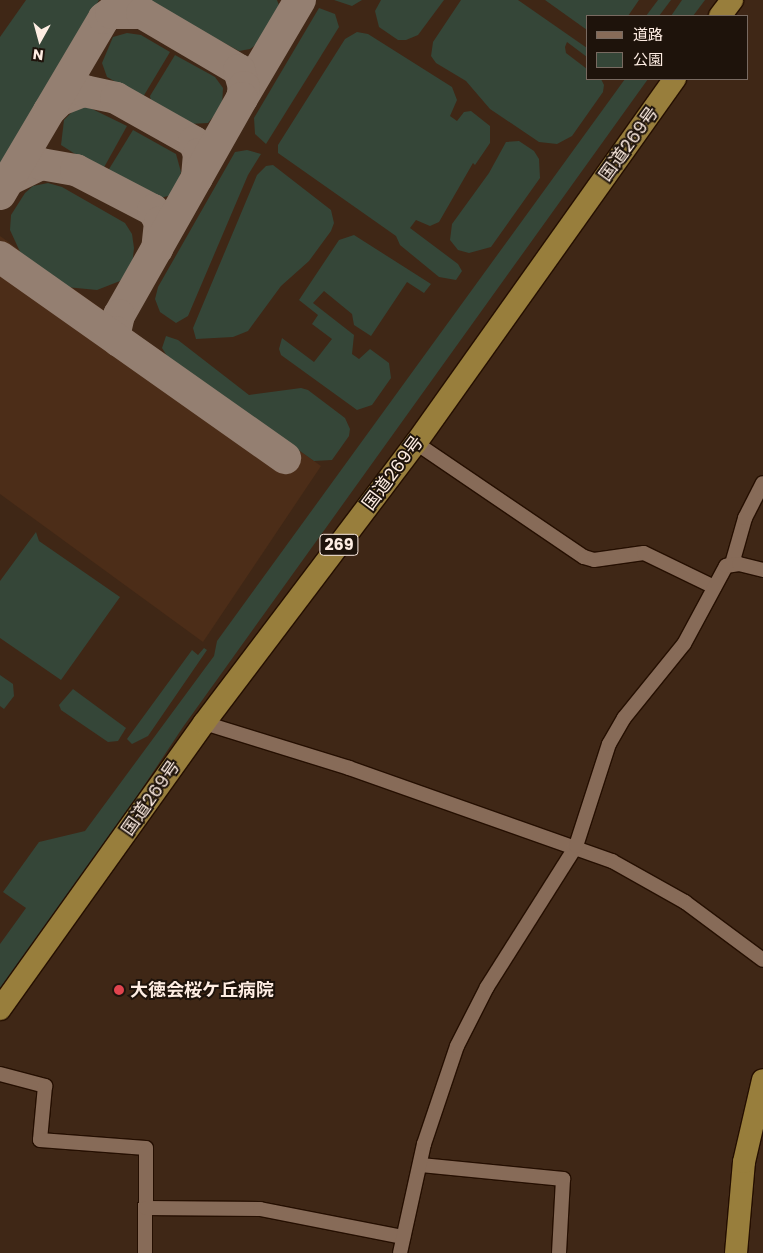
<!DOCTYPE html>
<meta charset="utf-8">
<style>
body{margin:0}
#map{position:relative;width:763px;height:1253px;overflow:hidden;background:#3f2716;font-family:Poppins,"Noto Sans JP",sans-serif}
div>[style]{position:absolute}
.built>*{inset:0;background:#4c2d18}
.green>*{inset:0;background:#354638}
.taxiway>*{height:32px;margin:-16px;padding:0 16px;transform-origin:16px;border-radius:16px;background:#947f71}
.roads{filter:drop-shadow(1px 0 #250f01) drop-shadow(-1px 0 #250f01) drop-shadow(0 1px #250f01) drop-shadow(0 -1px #250f01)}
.minor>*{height:14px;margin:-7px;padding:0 7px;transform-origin:7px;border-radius:7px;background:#876b58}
.trunk>*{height:22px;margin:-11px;padding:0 11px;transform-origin:11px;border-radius:11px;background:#987e3c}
.dots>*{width:14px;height:14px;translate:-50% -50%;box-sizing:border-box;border:2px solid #1e130b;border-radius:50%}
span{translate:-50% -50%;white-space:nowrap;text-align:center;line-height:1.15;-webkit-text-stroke:4px #1e130b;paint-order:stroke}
.shield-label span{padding:1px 4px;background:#1e130b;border:1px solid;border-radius:4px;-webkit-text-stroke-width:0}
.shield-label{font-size:16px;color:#feede3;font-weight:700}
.street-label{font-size:18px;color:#feede3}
.poi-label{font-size:18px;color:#feede3;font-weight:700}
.left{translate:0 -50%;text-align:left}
.legend{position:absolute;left:586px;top:15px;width:162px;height:65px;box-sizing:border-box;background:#1e130b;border:1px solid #786a61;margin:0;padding:6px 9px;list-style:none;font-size:15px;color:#feede3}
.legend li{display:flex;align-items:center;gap:10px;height:25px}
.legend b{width:25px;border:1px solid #786a61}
.north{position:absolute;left:15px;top:15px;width:50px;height:50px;-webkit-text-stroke:4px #1e130b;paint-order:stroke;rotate:187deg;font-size:14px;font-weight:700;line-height:20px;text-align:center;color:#feede3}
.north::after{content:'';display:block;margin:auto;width:18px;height:22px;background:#feede3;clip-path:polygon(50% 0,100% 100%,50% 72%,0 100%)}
</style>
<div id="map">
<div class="built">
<i style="clip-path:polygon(0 236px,321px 466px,203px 642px,0 494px)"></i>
</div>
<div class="green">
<i style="clip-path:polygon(26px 0,99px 0,0 173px,0 37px)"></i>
<i style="clip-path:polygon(144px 0,277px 0,280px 8px,264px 39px,250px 49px,239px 51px)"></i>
<i style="clip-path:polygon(334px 0,362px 0,352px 6px)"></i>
<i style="clip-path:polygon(381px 0,444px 0,418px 35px,406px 40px,398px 40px,379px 27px,375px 11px)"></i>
<i style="clip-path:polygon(461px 0,518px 0,587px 48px,587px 57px,567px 42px,565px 47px,566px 53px,587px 69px,587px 79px,601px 79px,604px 85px,603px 92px,572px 136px,557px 144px,539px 142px,490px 109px,466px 81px,436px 63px,431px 56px,433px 42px)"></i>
<i style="clip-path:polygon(545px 0,639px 0,628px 16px,587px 16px,587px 30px)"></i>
<i style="clip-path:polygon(658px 0,671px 0,659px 16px,646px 16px)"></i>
<i style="clip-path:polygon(682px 0,705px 0,693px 16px,671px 16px)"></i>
<i style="clip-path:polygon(319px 8px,335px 14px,339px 27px,266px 144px,255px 134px,254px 118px)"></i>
<i style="clip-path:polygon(357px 32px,368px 34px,452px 87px,457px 100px,450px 116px,457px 121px,464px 112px,471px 111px,490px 126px,490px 143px,475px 165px,473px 163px,439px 222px,430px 226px,416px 220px,410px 228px,458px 264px,462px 271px,456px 280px,439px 277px,400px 245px,396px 236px,278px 153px,278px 145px,345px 39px)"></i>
<i style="clip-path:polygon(127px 33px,141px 35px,170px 52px,143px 97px,107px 77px,102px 63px,113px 37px)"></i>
<i style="clip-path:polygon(175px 55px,215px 77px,223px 88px,222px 106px,208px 123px,189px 124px,151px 101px,150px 96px)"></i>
<i style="clip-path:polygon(625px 79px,648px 79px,183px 727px,45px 935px,0 995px,0 944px,26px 908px,3px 892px,39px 842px,85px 831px,214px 656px,217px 641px)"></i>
<i style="clip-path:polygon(86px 106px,127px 126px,102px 171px,61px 145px,64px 120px,77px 107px)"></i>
<i style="clip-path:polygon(133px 130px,176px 154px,181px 172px,175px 190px,168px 196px,152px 200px,106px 174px)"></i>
<i style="clip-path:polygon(519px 141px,534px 151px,539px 159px,540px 178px,491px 247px,469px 253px,458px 250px,450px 240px,452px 224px,489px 173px,506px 142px)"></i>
<i style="clip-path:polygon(247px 150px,261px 154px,248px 175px,188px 316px,176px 323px,160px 312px,155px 299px,158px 287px,235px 152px)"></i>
<i style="clip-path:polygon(273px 165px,331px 210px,334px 223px,331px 231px,309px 261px,281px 286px,248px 331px,233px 337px,196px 339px,193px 328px,257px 175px,266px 166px)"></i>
<i style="clip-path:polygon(48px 183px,62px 187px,125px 223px,132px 234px,134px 248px,132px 266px,120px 281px,97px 290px,66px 287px,21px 254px,10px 230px,11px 215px,25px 193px,33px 186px)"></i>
<i style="clip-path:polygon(354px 235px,431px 284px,424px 293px,407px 282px,371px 336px,354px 325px,352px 314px,324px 291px,313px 303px,354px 335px,352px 354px,359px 359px,370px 349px,389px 363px,391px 378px,372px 405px,357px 410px,281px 355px,279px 349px,282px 338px,314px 362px,332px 339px,312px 324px,318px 315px,299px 300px,339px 240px)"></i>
<i style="clip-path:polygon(166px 336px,178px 340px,249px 395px,301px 388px,308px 390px,345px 418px,350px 429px,349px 436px,332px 460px,314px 461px,167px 356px,162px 348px)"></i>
<i style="clip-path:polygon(36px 532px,39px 541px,120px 597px,61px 680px,0 638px,0 581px)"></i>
<i style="clip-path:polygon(204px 648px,207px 650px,148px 736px,132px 744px,127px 739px,192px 650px,198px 655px)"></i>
<i style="clip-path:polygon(0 675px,13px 684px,14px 696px,4px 709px,0 706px)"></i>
<i style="clip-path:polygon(73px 689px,126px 728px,118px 741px,108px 742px,61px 710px,59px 705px)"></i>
</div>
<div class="taxiway">
<i style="left:242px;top:98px;width:114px;rotate:-59.4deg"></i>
<i style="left:49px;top:111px;width:16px;rotate:-45deg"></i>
<i style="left:60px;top:100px;width:26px;rotate:-21deg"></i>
<i style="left:84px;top:91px;width:33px;rotate:12deg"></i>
<i style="left:116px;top:98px;width:90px;rotate:29.4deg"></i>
<i style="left:194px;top:142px;width:13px;rotate:67deg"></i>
<i style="left:199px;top:154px;width:24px;rotate:95deg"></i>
<i style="left:8px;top:180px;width:37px;rotate:-26deg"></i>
<i style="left:41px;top:164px;width:36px;rotate:10deg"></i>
<i style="left:76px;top:170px;width:87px;rotate:27.5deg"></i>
<i style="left:153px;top:210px;width:14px;rotate:60deg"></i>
<i style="left:160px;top:222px;width:27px;rotate:96deg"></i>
<i style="left:0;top:194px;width:204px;rotate:-59.4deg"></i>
<i style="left:104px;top:18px;width:9px;rotate:-36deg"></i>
<i style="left:111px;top:13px;width:31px"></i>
<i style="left:142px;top:13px;width:113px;rotate:30.4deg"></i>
<i style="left:239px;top:70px;width:18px;rotate:74deg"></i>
<i style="left:244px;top:87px;width:11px;rotate:100deg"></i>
<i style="left:242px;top:98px;width:249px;rotate:119.5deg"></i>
<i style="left:119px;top:315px;width:17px;rotate:103deg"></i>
<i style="left:115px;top:332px;width:10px;rotate:66deg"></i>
<i style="left:0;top:257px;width:349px;rotate:35.2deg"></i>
</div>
<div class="roads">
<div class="minor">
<i style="left:416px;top:443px;width:203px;rotate:34.2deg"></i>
<i style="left:584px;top:557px;width:10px;rotate:17deg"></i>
<i style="left:594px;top:560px;width:50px;rotate:-8deg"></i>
<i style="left:644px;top:553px;width:78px;rotate:25.9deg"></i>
<i style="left:732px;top:564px;width:48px;rotate:-74.2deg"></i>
<i style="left:745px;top:518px;width:39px;rotate:-63deg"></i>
<i style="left:204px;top:723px;width:152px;rotate:17.2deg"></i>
<i style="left:349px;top:768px;width:279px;rotate:19.5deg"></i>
<i style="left:612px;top:861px;width:84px;rotate:29.3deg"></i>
<i style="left:685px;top:902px;width:97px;rotate:36.6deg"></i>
<i style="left:0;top:1074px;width:47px;rotate:14.9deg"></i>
<i style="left:45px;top:1086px;width:54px;rotate:95.3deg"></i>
<i style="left:40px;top:1140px;width:106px;rotate:4.3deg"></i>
<i style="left:146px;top:1148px;width:105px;rotate:90.5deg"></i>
<i style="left:421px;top:1165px;width:143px;rotate:5.6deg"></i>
<i style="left:563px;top:1179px;width:74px;rotate:93.1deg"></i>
<i style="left:146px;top:1208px;width:114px;rotate:0.5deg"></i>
<i style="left:260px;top:1209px;width:146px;rotate:11.1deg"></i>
<i style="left:400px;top:1253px;width:112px;rotate:-77.6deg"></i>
<i style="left:424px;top:1144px;width:103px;rotate:-71.4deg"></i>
<i style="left:457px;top:1046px;width:66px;rotate:-63deg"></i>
<i style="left:487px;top:987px;width:167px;rotate:-57.7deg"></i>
<i style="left:576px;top:846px;width:107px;rotate:-72.1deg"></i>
<i style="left:609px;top:744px;width:30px;rotate:-60deg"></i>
<i style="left:624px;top:718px;width:95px;rotate:-51deg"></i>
<i style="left:684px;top:644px;width:89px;rotate:-61.7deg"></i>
<i style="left:726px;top:566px;width:13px;rotate:-9deg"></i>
<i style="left:739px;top:564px;width:25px;rotate:14deg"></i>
</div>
<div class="trunk">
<i style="left:720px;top:16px;width:20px;rotate:-53deg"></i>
<i style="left:0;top:1009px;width:351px;rotate:-54.5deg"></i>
<i style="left:204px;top:723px;width:351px;rotate:-52.9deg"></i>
<i style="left:416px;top:443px;width:447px;rotate:-54.6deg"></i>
<i style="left:736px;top:1253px;width:91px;rotate:-85deg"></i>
<i style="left:744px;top:1162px;width:84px;rotate:-77deg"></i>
</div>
</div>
<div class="dots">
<i style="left:119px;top:990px;background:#e0444e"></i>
</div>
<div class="shield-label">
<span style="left:339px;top:545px">269</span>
</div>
<div class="street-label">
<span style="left:629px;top:144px;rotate:-54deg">国道269号</span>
<span style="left:393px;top:473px;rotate:-53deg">国道269号</span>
<span style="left:151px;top:798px;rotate:-55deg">国道269号</span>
</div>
<div class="poi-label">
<span class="left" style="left:130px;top:990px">大徳会桜ケ丘病院</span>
</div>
<ul class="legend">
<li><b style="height:6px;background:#876b58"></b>道路</li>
<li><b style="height:14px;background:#354638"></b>公園</li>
</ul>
<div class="north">N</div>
</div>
